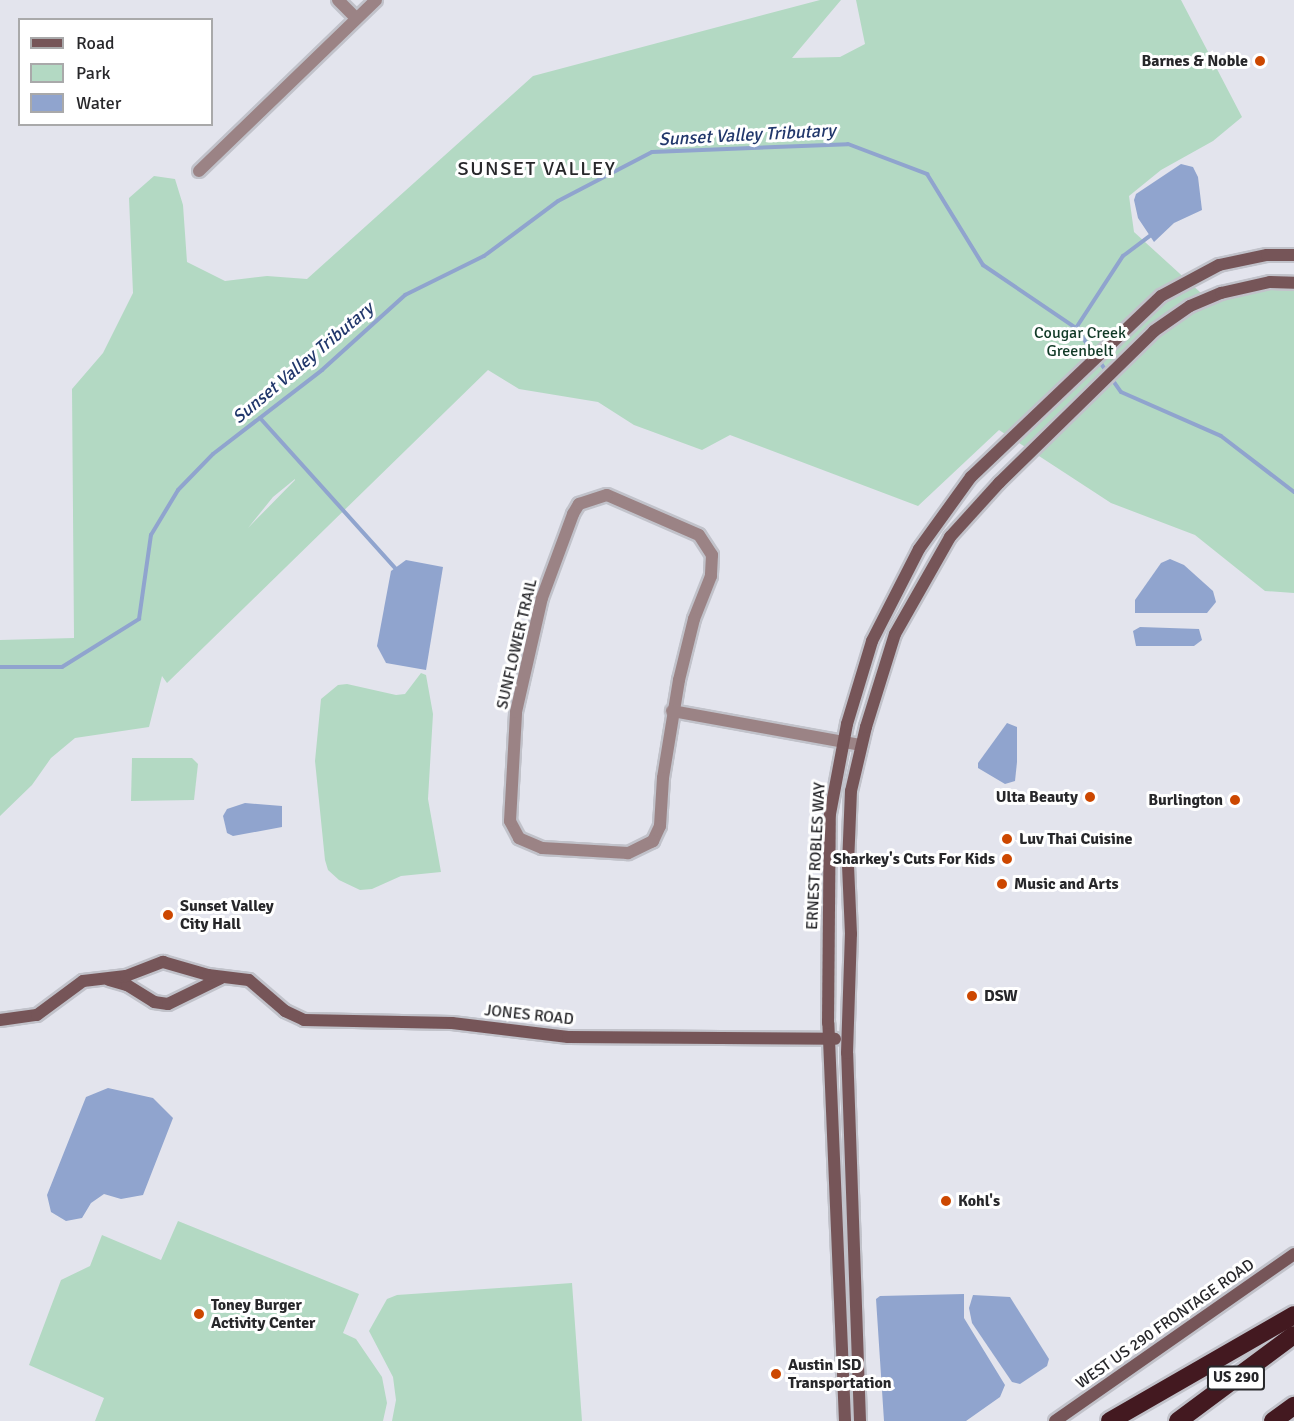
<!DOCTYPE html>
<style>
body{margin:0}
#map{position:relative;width:1294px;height:1421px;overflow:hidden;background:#e3e4ed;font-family:Signika,sans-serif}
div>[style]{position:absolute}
.green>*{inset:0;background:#b3d9c3}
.water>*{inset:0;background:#90a4ce}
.stream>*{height:4px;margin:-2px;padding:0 2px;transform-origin:2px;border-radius:2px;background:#90a4ce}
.roads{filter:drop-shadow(2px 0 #c1c2ca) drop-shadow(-2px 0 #c1c2ca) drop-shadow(0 2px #c1c2ca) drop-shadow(0 -2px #c1c2ca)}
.street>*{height:12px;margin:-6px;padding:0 6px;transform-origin:6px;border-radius:6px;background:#9b8385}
.secondary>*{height:12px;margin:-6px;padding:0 6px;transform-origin:6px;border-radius:6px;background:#765558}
.highway>*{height:18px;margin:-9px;padding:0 9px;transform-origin:9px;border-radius:9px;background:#431920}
.dots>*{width:16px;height:16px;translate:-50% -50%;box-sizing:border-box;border:3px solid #fff;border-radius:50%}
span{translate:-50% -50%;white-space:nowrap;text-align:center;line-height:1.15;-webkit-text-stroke:6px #fff;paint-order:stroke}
.shield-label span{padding:2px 4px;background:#fff;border:2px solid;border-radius:4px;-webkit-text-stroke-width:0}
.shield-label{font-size:15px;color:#27272a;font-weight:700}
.poi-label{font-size:16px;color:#27272a;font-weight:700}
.right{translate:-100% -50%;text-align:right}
.left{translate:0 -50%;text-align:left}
.park-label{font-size:16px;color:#103926}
.street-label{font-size:16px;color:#27272a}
.water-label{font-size:18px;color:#21376b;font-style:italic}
.quarter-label{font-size:20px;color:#27272a;letter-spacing:1.5px}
.legend{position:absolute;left:18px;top:18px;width:195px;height:108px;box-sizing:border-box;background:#fff;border:2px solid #a9a9aa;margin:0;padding:8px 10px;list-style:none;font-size:18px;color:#27272a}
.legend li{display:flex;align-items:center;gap:12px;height:30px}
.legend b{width:30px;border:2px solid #a9a9aa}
</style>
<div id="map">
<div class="green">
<i style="clip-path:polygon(evenodd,820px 0,841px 0,792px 58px,840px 57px,865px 44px,856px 0,1181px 0,1242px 117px,1213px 141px,1161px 170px,1129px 196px,1134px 232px,1212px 303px,1261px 289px,1294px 291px,1294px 593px,1265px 591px,1195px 535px,1111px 503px,999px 430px,918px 506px,730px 435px,702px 450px,634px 425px,598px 402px,519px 389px,488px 370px,167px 683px,162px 676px,149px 727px,75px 738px,51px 758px,32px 785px,0 816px,0 640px,74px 638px,72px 389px,103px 353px,133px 293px,129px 198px,154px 176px,175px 179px,183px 205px,187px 262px,225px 281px,267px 276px,307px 279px,533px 76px,820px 0,295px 479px,295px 480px,248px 528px,273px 497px,295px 479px)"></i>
<i style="clip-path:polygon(421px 673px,426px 675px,433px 714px,428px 799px,441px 872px,401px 876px,372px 889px,360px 890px,339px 880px,328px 870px,325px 860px,315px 761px,321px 699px,338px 685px,347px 684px,396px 695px,405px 694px)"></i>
<i style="clip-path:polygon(132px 758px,192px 758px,198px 764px,194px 800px,131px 801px)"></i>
<i style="clip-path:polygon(178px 1221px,359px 1294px,343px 1333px,356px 1339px,382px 1377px,387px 1403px,383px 1421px,95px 1421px,104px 1398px,29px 1365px,61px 1280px,90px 1266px,102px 1235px,161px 1260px)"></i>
<i style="clip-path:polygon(572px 1283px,582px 1421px,392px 1421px,396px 1400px,393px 1377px,369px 1331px,387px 1299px,397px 1295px)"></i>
</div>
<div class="water">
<i style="clip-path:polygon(1181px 164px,1193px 167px,1198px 177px,1202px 210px,1174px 223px,1154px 242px,1138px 218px,1134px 200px,1136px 194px)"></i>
<i style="clip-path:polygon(1170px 559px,1184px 565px,1213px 591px,1216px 602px,1207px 613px,1135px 613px,1135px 600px,1161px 563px)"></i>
<i style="clip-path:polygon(406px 560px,443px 567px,426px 670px,386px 663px,377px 646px,391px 571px)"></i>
<i style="clip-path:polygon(1140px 627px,1199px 629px,1202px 640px,1194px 646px,1136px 646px,1133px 631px)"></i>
<i style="clip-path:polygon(1007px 723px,1017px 727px,1017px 762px,1015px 781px,1005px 784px,978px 768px,978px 763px)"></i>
<i style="clip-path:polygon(245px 803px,282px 806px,282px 827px,233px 836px,227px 833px,223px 816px,227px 809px)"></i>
<i style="clip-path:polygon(108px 1088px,153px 1098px,173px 1118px,143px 1195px,121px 1199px,104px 1194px,91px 1203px,82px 1218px,66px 1221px,51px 1212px,47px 1195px,86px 1097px)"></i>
<i style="clip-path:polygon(964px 1294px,964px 1318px,1005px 1385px,1000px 1397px,966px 1421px,884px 1421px,876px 1299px,880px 1296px)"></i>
<i style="clip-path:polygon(973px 1295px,1010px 1297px,1049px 1359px,1047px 1366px,1020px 1384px,1012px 1382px,972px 1323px,969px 1308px)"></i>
</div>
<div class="stream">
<i style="left:1076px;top:328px;width:86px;rotate:-56.9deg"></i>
<i style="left:1123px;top:256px;width:34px;rotate:-37deg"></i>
<i style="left:260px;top:418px;width:202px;rotate:48deg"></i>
<i style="left:0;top:667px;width:62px"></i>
<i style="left:62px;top:667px;width:91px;rotate:-31.9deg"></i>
<i style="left:139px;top:619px;width:85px;rotate:-81.9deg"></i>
<i style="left:151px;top:535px;width:52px;rotate:-59deg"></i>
<i style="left:178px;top:490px;width:50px;rotate:-45.8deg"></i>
<i style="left:213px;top:454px;width:138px;rotate:-37.6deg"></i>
<i style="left:322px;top:370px;width:112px;rotate:-42.1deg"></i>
<i style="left:405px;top:295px;width:88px;rotate:-26.3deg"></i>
<i style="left:484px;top:256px;width:92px;rotate:-36.6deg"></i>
<i style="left:558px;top:201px;width:106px;rotate:-27.5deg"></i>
<i style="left:652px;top:152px;width:196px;rotate:-2.3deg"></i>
<i style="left:848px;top:144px;width:85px;rotate:20.8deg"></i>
<i style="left:927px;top:174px;width:107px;rotate:58.4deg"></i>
<i style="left:983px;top:265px;width:112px;rotate:34.1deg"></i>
<i style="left:1076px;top:328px;width:78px;rotate:54.9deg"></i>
<i style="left:1121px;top:392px;width:109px;rotate:23.7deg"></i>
<i style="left:1221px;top:436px;width:92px;rotate:37.5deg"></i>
</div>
<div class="roads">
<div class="street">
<i style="left:338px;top:0;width:25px;rotate:45deg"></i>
<i style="left:199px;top:171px;width:246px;rotate:-44deg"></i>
<i style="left:607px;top:495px;width:100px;rotate:23.5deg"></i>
<i style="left:699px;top:535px;width:24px;rotate:57deg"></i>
<i style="left:712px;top:555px;width:21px;rotate:93deg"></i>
<i style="left:711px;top:576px;width:46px;rotate:111.6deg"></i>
<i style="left:694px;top:619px;width:63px;rotate:103.8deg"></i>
<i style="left:679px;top:680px;width:99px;rotate:99.3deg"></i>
<i style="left:663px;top:778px;width:48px;rotate:93.6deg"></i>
<i style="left:660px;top:826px;width:17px;rotate:115deg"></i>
<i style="left:653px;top:841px;width:28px;rotate:154deg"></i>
<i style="left:628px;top:853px;width:86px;rotate:-176.7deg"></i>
<i style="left:542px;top:848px;width:25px;rotate:-157deg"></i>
<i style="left:519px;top:838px;width:19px;rotate:-118deg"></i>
<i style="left:510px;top:821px;width:109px;rotate:-86.8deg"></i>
<i style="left:516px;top:712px;width:117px;rotate:-77.2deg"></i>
<i style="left:542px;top:598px;width:90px;rotate:-69.7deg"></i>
<i style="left:573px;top:514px;width:12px;rotate:-59deg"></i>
<i style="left:579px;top:504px;width:29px;rotate:-18deg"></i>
<i style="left:672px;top:711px;width:192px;rotate:10.2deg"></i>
</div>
<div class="secondary">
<i style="left:109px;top:980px;width:19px;rotate:16deg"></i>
<i style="left:127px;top:985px;width:32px;rotate:32deg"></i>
<i style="left:154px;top:1002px;width:14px;rotate:8deg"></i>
<i style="left:168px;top:1004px;width:59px;rotate:-26.1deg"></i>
<i style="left:0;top:1020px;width:37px;rotate:-8deg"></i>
<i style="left:37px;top:1015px;width:57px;rotate:-36.5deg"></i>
<i style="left:83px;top:981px;width:43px;rotate:-6.6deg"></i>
<i style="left:126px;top:976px;width:40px;rotate:-21deg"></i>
<i style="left:163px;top:962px;width:47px;rotate:16.1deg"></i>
<i style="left:208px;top:975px;width:41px;rotate:7deg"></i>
<i style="left:249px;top:980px;width:48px;rotate:40.7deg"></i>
<i style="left:285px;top:1011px;width:21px;rotate:25deg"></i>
<i style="left:304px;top:1020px;width:148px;rotate:1.2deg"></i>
<i style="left:452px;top:1023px;width:117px;rotate:6.9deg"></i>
<i style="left:568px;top:1037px;width:267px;rotate:0.4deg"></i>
<i style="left:845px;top:1421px;width:398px;rotate:-92.4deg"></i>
<i style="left:828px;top:1023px;width:209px;rotate:-89.5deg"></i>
<i style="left:830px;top:814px;width:92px;rotate:-79.3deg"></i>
<i style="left:847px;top:724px;width:87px;rotate:-73.2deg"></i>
<i style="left:872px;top:641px;width:103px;rotate:-62.9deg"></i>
<i style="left:919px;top:549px;width:89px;rotate:-54.2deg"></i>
<i style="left:971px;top:477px;width:262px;rotate:-43.6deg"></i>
<i style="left:1161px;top:296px;width:66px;rotate:-28.1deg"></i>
<i style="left:1219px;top:265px;width:49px;rotate:-11.8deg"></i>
<i style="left:1267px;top:255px;width:27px"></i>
<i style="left:860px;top:1421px;width:368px;rotate:-92deg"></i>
<i style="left:847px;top:1053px;width:119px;rotate:-88.1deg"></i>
<i style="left:851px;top:934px;width:69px;rotate:-92.5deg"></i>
<i style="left:848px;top:865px;width:74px;rotate:-87.7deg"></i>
<i style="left:851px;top:791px;width:66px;rotate:-76.8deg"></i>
<i style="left:866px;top:727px;width:97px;rotate:-72.7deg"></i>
<i style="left:895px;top:634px;width:112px;rotate:-60.4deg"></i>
<i style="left:950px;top:537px;width:73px;rotate:-47.8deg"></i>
<i style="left:999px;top:483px;width:217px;rotate:-44.4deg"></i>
<i style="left:1154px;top:331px;width:44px;rotate:-34.8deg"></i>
<i style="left:1190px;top:306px;width:34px;rotate:-23deg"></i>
<i style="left:1221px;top:293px;width:50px;rotate:-12.7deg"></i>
<i style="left:1270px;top:282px;width:24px;rotate:2deg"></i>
<i style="left:1055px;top:1421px;width:292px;rotate:-34.9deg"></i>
</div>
<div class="highway">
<i style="left:1110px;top:1421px;width:212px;rotate:-29.9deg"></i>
<i style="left:1178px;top:1421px;width:144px;rotate:-36.6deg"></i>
<i style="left:1273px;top:1421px;width:26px;rotate:-36deg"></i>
</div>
</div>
<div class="dots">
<i style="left:1260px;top:61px;background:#cc4700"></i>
<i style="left:1090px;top:797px;background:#cc4700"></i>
<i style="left:1235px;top:800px;background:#cc4700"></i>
<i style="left:1007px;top:839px;background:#cc4700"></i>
<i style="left:1007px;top:859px;background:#cc4700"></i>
<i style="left:1002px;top:884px;background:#cc4700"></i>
<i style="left:168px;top:915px;background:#cc4700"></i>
<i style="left:972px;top:996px;background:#cc4700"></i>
<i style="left:946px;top:1201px;background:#cc4700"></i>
<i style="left:199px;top:1314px;background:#cc4700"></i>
<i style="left:776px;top:1374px;background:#cc4700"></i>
</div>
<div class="shield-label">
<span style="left:1236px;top:1378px">US 290</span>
</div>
<div class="poi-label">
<span class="right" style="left:1248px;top:61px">Barnes &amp; Noble</span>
<span class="right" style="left:1078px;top:797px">Ulta Beauty</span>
<span class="right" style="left:1223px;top:800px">Burlington</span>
<span class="left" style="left:1019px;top:839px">Luv Thai Cuisine</span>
<span class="right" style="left:995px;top:859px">Sharkey's Cuts For Kids</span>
<span class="left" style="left:1014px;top:884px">Music and Arts</span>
<span class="left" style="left:180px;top:915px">Sunset Valley<br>City Hall</span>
<span class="left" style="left:984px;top:996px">DSW</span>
<span class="left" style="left:958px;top:1201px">Kohl's</span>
<span class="left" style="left:211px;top:1314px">Toney Burger<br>Activity Center</span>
<span class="left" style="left:788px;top:1374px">Austin ISD<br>Transportation</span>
</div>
<div class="park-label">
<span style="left:1080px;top:342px">Cougar Creek<br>Greenbelt</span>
</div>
<div class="street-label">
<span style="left:517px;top:644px;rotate:-77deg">SUNFLOWER TRAIL</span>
<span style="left:816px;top:856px;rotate:-87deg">ERNEST ROBLES WAY</span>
<span style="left:529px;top:1015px;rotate:6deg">JONES ROAD</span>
<span style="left:1165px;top:1324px;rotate:-35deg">WEST US 290 FRONTAGE ROAD</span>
</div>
<div class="water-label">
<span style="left:747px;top:135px;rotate:-3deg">Sunset Valley Tributary</span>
<span style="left:303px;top:363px;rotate:-40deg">Sunset Valley Tributary</span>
</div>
<div class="quarter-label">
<span style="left:537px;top:168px">SUNSET VALLEY</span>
</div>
<ul class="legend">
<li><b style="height:8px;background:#765558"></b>Road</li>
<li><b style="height:16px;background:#b3d9c3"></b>Park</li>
<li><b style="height:16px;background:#90a4ce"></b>Water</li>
</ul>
</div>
